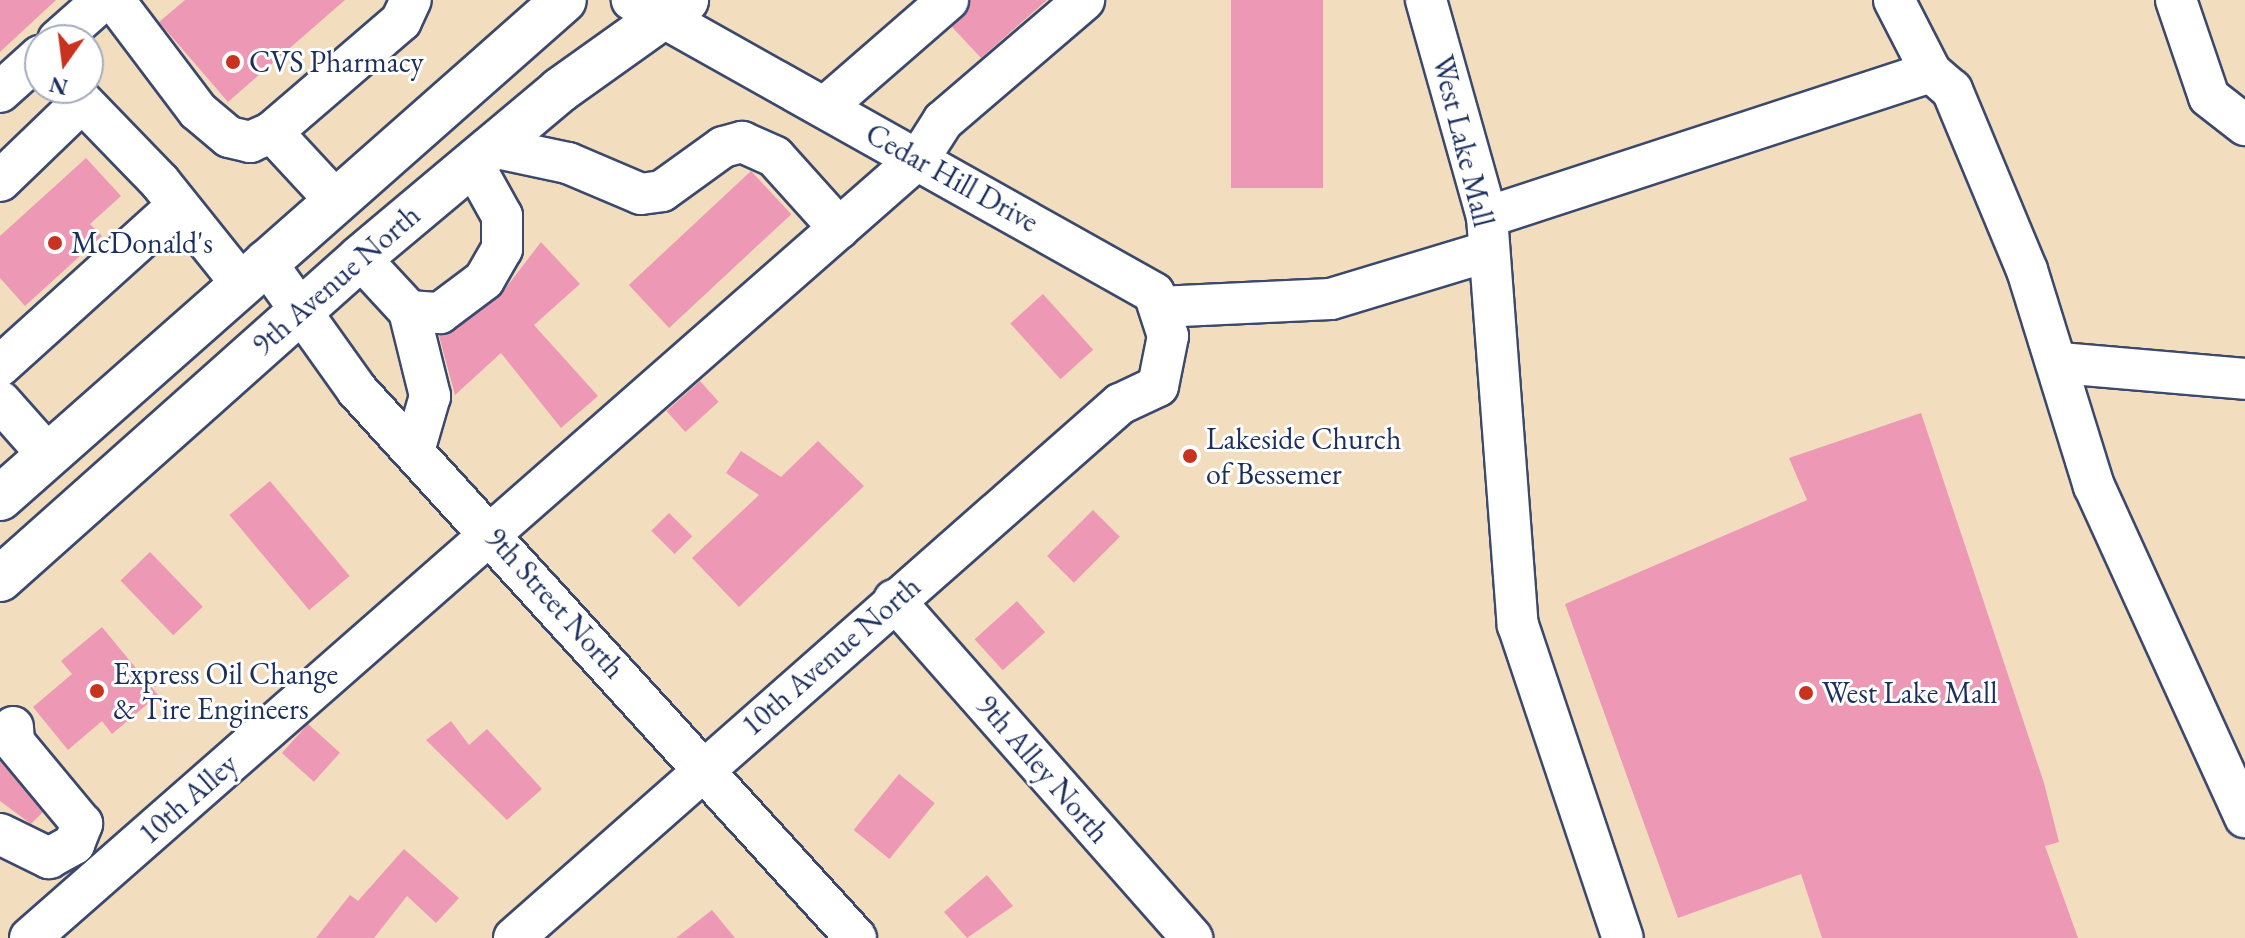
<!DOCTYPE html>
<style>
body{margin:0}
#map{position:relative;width:2245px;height:938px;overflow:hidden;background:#f3ddbf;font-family:"EB Garamond",serif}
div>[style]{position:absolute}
.building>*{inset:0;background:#ed99b6;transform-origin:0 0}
.roads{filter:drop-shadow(2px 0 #3b496d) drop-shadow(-2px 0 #3b496d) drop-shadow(0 2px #3b496d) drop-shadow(0 -2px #3b496d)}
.minor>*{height:40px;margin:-20px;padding:0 20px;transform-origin:20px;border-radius:20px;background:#fff}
.major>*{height:44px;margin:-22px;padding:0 22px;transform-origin:22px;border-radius:22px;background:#fff}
.dots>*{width:22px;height:22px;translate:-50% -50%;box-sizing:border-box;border:4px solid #fff;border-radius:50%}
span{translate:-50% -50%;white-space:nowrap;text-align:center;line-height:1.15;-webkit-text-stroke:6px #fff;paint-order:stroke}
.poi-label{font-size:30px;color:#1b2f5e}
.left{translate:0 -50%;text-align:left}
.street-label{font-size:30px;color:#1b2f5e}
.north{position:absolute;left:24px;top:24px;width:80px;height:80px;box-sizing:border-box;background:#fff;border:2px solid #a4acbf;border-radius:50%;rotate:194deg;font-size:22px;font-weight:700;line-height:32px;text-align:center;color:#1b2f5e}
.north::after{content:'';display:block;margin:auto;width:28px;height:36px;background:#c8321e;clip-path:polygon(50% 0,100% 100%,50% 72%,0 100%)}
</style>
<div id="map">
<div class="building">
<i style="clip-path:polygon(0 0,56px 0,0 52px)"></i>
<i style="clip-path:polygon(185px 0,345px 0,228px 102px,159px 22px)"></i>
<i style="clip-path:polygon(970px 0,1047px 0,981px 58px,952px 27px)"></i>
<i style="left:1231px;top:0;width:92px;height:188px"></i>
<i style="clip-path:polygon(86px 158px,121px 196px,90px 224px,102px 236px,25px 306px,0 278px,0 236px)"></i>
<i style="left:751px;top:171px;width:59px;height:167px;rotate:47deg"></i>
<i style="clip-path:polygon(541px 242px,580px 284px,534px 325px,598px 396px,561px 428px,501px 353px,455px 395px,439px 336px,498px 298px)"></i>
<i style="left:1043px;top:294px;width:75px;height:44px;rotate:48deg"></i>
<i style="left:700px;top:381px;width:28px;height:45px;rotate:48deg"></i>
<i style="clip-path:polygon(1921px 413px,2044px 783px,2059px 842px,2045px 846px,2078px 938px,1822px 938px,1801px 874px,1678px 918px,1565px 604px,1807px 500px,1789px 458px)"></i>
<i style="clip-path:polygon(818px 441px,864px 486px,739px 607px,692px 558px,759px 495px,726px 473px,741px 451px,781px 477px)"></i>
<i style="left:270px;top:481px;width:124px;height:53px;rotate:50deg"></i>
<i style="left:1093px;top:510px;width:38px;height:65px;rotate:45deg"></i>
<i style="left:669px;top:513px;width:33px;height:25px;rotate:45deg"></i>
<i style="left:150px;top:552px;width:76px;height:41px;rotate:46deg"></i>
<i style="left:1017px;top:601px;width:42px;height:57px;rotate:48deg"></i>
<i style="clip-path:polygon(102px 627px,158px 695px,112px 734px,102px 721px,68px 750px,33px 707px,72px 674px,61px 661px)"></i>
<i style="clip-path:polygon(451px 721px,469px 745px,487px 729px,542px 789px,507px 820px,426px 740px)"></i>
<i style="left:308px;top:724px;width:43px;height:39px;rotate:42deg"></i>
<i style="clip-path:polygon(0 761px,43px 812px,31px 824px,0 801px)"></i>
<i style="left:899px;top:774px;width:46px;height:72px;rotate:39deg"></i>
<i style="clip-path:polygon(404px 849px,459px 898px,436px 923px,407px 896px,374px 938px,316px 938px,350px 895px,358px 901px)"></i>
<i style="clip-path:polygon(987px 875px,1013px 906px,967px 938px,944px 912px)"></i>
<i style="clip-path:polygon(712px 910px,735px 938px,676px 938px)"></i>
</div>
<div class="roads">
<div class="minor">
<i style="left:114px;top:0;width:139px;rotate:52.9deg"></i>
<i style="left:198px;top:111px;width:40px;rotate:40deg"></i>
<i style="left:229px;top:137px;width:22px;rotate:13deg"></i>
<i style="left:250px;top:142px;width:24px;rotate:-24deg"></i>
<i style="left:272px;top:132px;width:170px;rotate:-40.7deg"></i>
<i style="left:401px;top:21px;width:23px;rotate:-65deg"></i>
<i style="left:1426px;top:0;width:225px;rotate:74.3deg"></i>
<i style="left:1487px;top:217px;width:409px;rotate:85.7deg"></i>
<i style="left:1518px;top:625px;width:330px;rotate:71.5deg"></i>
<i style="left:1894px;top:0;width:81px;rotate:62.8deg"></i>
<i style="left:1931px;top:72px;width:28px;rotate:41deg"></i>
<i style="left:1952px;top:90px;width:195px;rotate:67.4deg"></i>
<i style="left:2027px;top:270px;width:226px;rotate:72.8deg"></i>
<i style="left:2094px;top:486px;width:364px;rotate:65.5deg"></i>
<i style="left:2176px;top:0;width:102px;rotate:71.2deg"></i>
<i style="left:2209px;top:97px;width:46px;rotate:37.9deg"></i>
<i style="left:58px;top:40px;width:60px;rotate:-41.6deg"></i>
<i style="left:69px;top:88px;width:131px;rotate:45.9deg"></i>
<i style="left:160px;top:182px;width:129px;rotate:51.3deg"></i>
<i style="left:0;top:92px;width:54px;rotate:-42deg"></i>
<i style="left:825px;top:107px;width:163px;rotate:-41deg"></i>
<i style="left:272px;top:132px;width:93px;rotate:47.2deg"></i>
<i style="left:492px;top:147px;width:78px;rotate:11.9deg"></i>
<i style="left:568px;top:163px;width:79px;rotate:23deg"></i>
<i style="left:641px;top:194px;width:21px;rotate:-8deg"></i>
<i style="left:662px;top:191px;width:75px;rotate:-35.8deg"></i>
<i style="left:723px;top:147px;width:20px;rotate:-15deg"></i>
<i style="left:742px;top:142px;width:36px;rotate:24deg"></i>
<i style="left:775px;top:157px;width:96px;rotate:48deg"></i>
<i style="left:0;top:181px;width:114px;rotate:-43.9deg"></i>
<i style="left:1487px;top:217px;width:467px;rotate:-18.1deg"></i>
<i style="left:360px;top:258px;width:72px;rotate:47.2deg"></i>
<i style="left:409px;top:311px;width:31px;rotate:4deg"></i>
<i style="left:440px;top:313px;width:55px;rotate:-36.9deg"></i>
<i style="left:484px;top:280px;width:36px;rotate:-60deg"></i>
<i style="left:502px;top:249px;width:33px;rotate:-90deg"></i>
<i style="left:502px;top:216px;width:60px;rotate:-119.1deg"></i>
<i style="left:265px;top:261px;width:158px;rotate:54.5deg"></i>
<i style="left:357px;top:390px;width:741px;rotate:47.68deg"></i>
<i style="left:1159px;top:307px;width:172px;rotate:-2.7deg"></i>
<i style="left:1331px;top:299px;width:165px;rotate:-16.9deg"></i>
<i style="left:409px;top:311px;width:88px;rotate:76.1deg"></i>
<i style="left:430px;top:396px;width:57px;rotate:106.2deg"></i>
<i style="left:2060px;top:363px;width:186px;rotate:4.9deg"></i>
<i style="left:0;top:366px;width:237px;rotate:-42.1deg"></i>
<i style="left:0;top:401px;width:72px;rotate:48.4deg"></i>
<i style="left:894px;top:600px;width:451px;rotate:48.6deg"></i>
<i style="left:0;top:834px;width:55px;rotate:26.1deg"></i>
<i style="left:49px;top:858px;width:29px;rotate:-29deg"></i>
<i style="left:74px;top:844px;width:22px;rotate:-68deg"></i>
<i style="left:82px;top:824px;width:107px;rotate:-129.7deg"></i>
<i style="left:14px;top:742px;width:15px;rotate:-94deg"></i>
<i style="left:30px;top:938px;width:1184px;rotate:-41.27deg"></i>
<i style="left:920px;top:157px;width:43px;rotate:-57.4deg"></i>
<i style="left:943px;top:121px;width:186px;rotate:-40.6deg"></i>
<i style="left:514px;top:938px;width:808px;rotate:-41.39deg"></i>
<i style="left:1120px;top:404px;width:42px;rotate:-25.3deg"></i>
<i style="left:1158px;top:386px;width:51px;rotate:-78.7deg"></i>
<i style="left:1168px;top:336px;width:45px;rotate:-108deg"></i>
<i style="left:1154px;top:293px;width:599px;rotate:-150.69deg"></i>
</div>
<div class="major">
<i style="left:0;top:498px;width:752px;rotate:-41.44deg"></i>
<i style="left:0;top:579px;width:482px;rotate:-41.7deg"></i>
<i style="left:360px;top:258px;width:261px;rotate:-40deg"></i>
<i style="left:560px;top:90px;width:155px;rotate:-35.5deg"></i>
</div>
</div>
<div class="dots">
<i style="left:233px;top:62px;background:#c8321e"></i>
<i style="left:55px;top:243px;background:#c8321e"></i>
<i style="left:1190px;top:456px;background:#c8321e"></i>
<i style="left:97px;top:691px;background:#c8321e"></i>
<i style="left:1806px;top:693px;background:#c8321e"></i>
</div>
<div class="poi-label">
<span class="left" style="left:249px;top:62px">CVS Pharmacy</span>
<span class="left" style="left:71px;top:243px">McDonald's</span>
<span class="left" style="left:1206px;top:456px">Lakeside Church<br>of Bessemer</span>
<span class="left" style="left:113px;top:691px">Express Oil Change<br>&amp; Tire Engineers</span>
<span class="left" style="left:1822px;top:693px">West Lake Mall</span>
</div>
<div class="street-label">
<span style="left:1463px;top:141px;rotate:76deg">West Lake Mall</span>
<span style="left:952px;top:178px;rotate:29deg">Cedar Hill Drive</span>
<span style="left:336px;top:280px;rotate:-41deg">9th Avenue North</span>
<span style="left:555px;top:603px;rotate:48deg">9th Street North</span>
<span style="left:831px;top:656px;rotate:-41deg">10th Avenue North</span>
<span style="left:1043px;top:769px;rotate:49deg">9th Alley North</span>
<span style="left:188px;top:799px;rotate:-41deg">10th Alley</span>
</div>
<div class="north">N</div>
</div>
